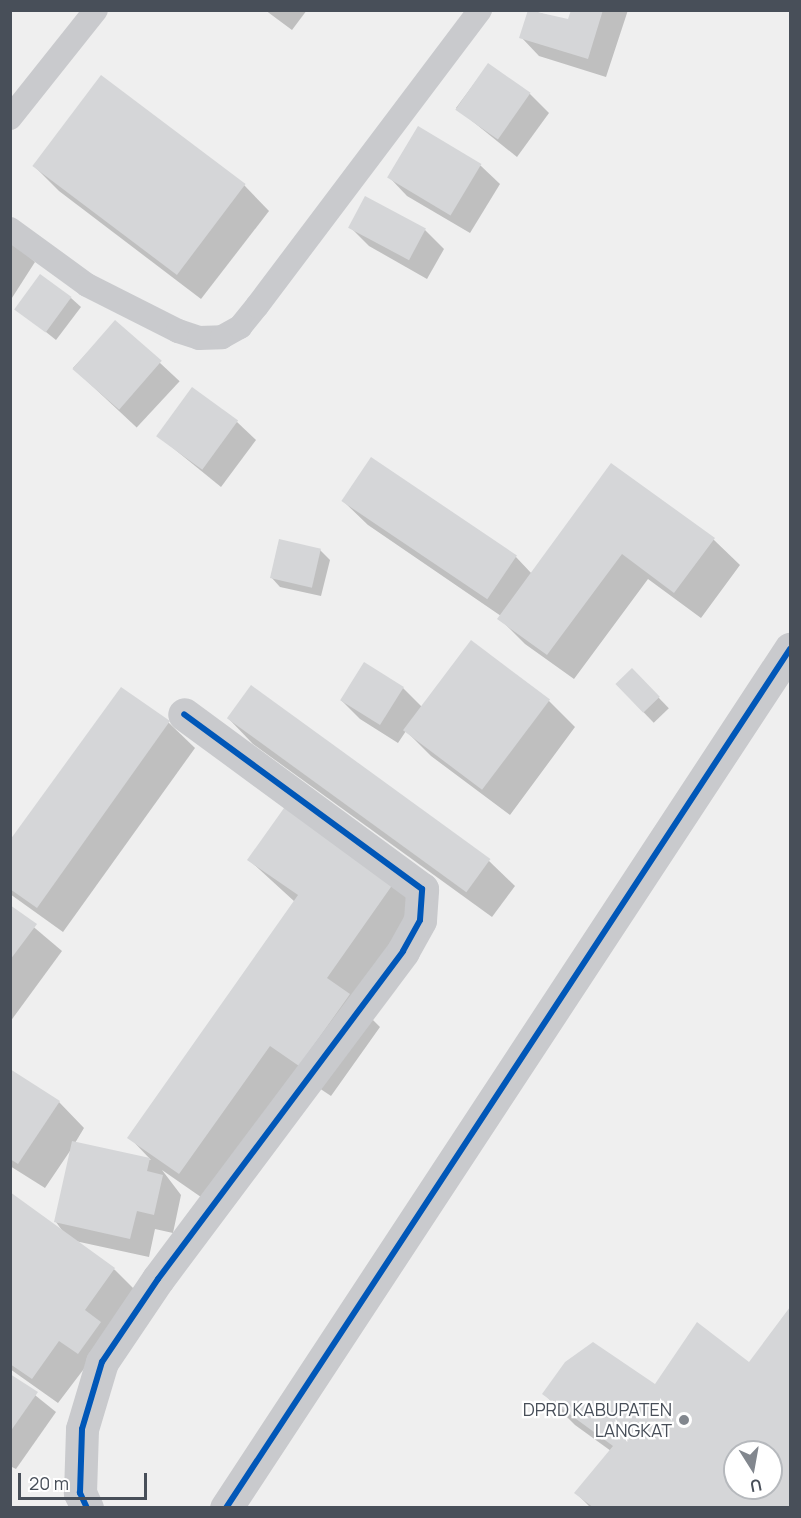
<!DOCTYPE html>
<style>
body{margin:0}
#map{position:relative;width:801px;height:1518px;overflow:hidden;background:#efefef;font-family:Manrope,sans-serif}
div>[style]{position:absolute}
.shadow>*{inset:0;background:#0003;transform-origin:0 0}
.building>*{inset:0;background:#d5d6d8;transform-origin:0 0}
.service>*{height:24px;margin:-12px;padding:0 12px;transform-origin:12px;border-radius:12px;background:#c9cacd}
.minor>*{height:33px;margin:-16.5px;padding:0 16.5px;transform-origin:16.5px;border-radius:16.5px;background:#c9cacd}
.cycleway>*{height:6px;margin:-3px;padding:0 3px;transform-origin:3px;border-radius:3px;background:#0057b8}
.dots>*{width:16px;height:16px;translate:-50% -50%;box-sizing:border-box;border:3px solid #fff;border-radius:50%}
span{translate:-50% -50%;white-space:nowrap;text-align:center;line-height:1.15;-webkit-text-stroke:4.5px #fff;paint-order:stroke}
.poi-label{font-size:18px;color:#484f59}
.right{translate:-100% -50%;text-align:right}
.frame{position:absolute;inset:0;border:12px solid #484f59;pointer-events:none}
.north{position:absolute;left:723px;top:1440px;width:60px;height:60px;box-sizing:border-box;background:#fff;border:2px solid #b6b9bd;border-radius:50%;rotate:169deg;font-size:16px;font-weight:700;line-height:24px;text-align:center;color:#484f59}
.north::after{content:'';display:block;margin:auto;width:21px;height:27px;background:#82878e;clip-path:polygon(50% 0,100% 100%,50% 72%,0 100%)}
.scale{position:absolute;left:18px;top:1473px;width:129px;height:27px;box-sizing:border-box;border:3px solid #484f59;border-top:0;padding-left:8px;font-size:18px;line-height:21px;white-space:nowrap;color:#484f59;-webkit-text-stroke:4px #fff;paint-order:stroke}
</style>
<div id="map">
<div class="shadow">
<i style="clip-path:polygon(265px 10px,307px 10px,292px 30px)"></i>
<i style="clip-path:polygon(529px 10px,569px 21px,572px 10px,628px 10px,606px 77px,539px 56px,521px 37px)"></i>
<i style="clip-path:polygon(488px 65px,530px 94px,549px 113px,517px 157px,456px 108px)"></i>
<i style="clip-path:polygon(419px 128px,481px 166px,500px 184px,470px 233px,407px 196px,389px 177px)"></i>
<i style="clip-path:polygon(33px 165px,244px 185px,269px 211px,201px 299px,59px 191px)"></i>
<i style="clip-path:polygon(350px 227px,425px 230px,444px 249px,427px 279px,369px 246px)"></i>
<i style="clip-path:polygon(10px 240px,35px 262px,10px 301px)"></i>
<i style="clip-path:polygon(71px 298px,81px 307px,56px 340px,16px 308px)"></i>
<i style="left:116px;top:322px;width:87px;height:63px;rotate:43deg"></i>
<i style="clip-path:polygon(237px 422px,256px 440px,221px 487px,157px 435px)"></i>
<i style="clip-path:polygon(612px 465px,714px 540px,740px 565px,701px 618px,648px 579px,574px 679px,525px 644px,499px 618px,501px 616px,368px 525px,342px 500px,516px 557px,532px 574px)"></i>
<i style="clip-path:polygon(320px 550px,330px 560px,321px 596px,280px 587px,271px 577px)"></i>
<i style="clip-path:polygon(471px 643px,549px 701px,575px 727px,510px 815px,431px 756px,406px 731px,398px 743px,360px 719px,341px 700px,403px 688px,422px 707px)"></i>
<i style="left:632px;top:670px;width:53px;height:21px;rotate:46deg"></i>
<i style="clip-path:polygon(251px 687px,489px 861px,515px 886px,492px 917px,253px 744px,228px 718px)"></i>
<i style="clip-path:polygon(121px 689px,169px 723px,195px 748px,63px 932px,10px 894px,10px 843px)"></i>
<i style="clip-path:polygon(289px 803px,428px 910px,360px 1007px,380px 1027px,331px 1096px,301px 1076px,211px 1204px,162px 1170px,181px 1195px,173px 1233px,155px 1229px,149px 1257px,75px 1241px,115px 1270px,140px 1295px,58px 1403px,10px 1369px,10px 1194px,64px 1233px,56px 1222px,72px 1148px,45px 1188px,10px 1166px,10px 1071px,59px 1102px,84px 1128px,75px 1143px,151px 1160px,129px 1137px,295px 902px,249px 860px)"></i>
<i style="clip-path:polygon(10px 907px,62px 951px,10px 1022px)"></i>
<i style="clip-path:polygon(evenodd,790px 1309px,790px 1508px,591px 1508px,576px 1493px,611px 1451px,575px 1425px,544px 1394px,655px 1386px,750px 1364px,790px 1309px,735px 1452px,771px 1452px,771px 1488px,735px 1488px,735px 1452px)"></i>
<i style="clip-path:polygon(10px 1375px,56px 1412px,16px 1469px,10px 1466px)"></i>
</div>
<div class="building">
<i style="clip-path:polygon(528px 10px,568px 19px,571px 10px,603px 10px,588px 59px,519px 38px)"></i>
<i style="left:488px;top:63px;width:52px;height:57px;rotate:35deg"></i>
<i style="left:101px;top:75px;width:181px;height:114px;rotate:37deg"></i>
<i style="left:418px;top:126px;width:74px;height:60px;rotate:31deg"></i>
<i style="left:365px;top:196px;width:69px;height:36px;rotate:28deg"></i>
<i style="left:40px;top:274px;width:39px;height:44px;rotate:36deg"></i>
<i style="left:115px;top:320px;width:62px;height:65px;rotate:41deg"></i>
<i style="left:192px;top:387px;width:57px;height:61px;rotate:36deg"></i>
<i style="left:371px;top:457px;width:176px;height:53px;rotate:34deg"></i>
<i style="clip-path:polygon(611px 463px,715px 538px,674px 593px,622px 554px,547px 655px,497px 619px)"></i>
<i style="left:279px;top:539px;width:43px;height:40px;rotate:13deg"></i>
<i style="left:471px;top:640px;width:99px;height:113px;rotate:37deg"></i>
<i style="left:364px;top:662px;width:47px;height:45px;rotate:32deg"></i>
<i style="left:632px;top:668px;width:40px;height:23px;rotate:46deg"></i>
<i style="left:251px;top:685px;width:296px;height:41px;rotate:36deg"></i>
<i style="clip-path:polygon(121px 687px,170px 721px,37px 908px,10px 889px,10px 840px)"></i>
<i style="clip-path:polygon(289px 801px,398px 877px,327px 978px,350px 994px,299px 1066px,270px 1046px,179px 1174px,127px 1138px,298px 895px,247px 860px)"></i>
<i style="clip-path:polygon(10px 905px,37px 924px,10px 960px)"></i>
<i style="clip-path:polygon(10px 1069px,60px 1101px,18px 1164px,10px 1159px)"></i>
<i style="clip-path:polygon(72px 1141px,150px 1158px,147px 1171px,163px 1175px,154px 1215px,137px 1211px,130px 1239px,54px 1222px)"></i>
<i style="clip-path:polygon(10px 1192px,115px 1268px,85px 1310px,101px 1322px,78px 1354px,59px 1341px,32px 1379px,10px 1364px)"></i>
<i style="clip-path:polygon(evenodd,790px 1307px,790px 1508px,594px 1508px,574px 1493px,613px 1446px,542px 1394px,565px 1362px,593px 1342px,655px 1384px,697px 1322px,749px 1362px,790px 1307px,735px 1452px,771px 1452px,771px 1488px,735px 1488px,735px 1452px)"></i>
<i style="clip-path:polygon(10px 1374px,38px 1392px,10px 1432px)"></i>
</div>
<div class="service">
<i style="left:10px;top:118px;width:138px;rotate:-51.5deg"></i>
<i style="left:10px;top:229px;width:95px;rotate:36deg"></i>
<i style="left:87px;top:285px;width:102px;rotate:26.8deg"></i>
<i style="left:178px;top:331px;width:22px;rotate:18deg"></i>
<i style="left:199px;top:338px;width:23px;rotate:-2deg"></i>
<i style="left:222px;top:337px;width:21px;rotate:-29deg"></i>
<i style="left:240px;top:327px;width:27px;rotate:-51deg"></i>
<i style="left:257px;top:306px;width:371px;rotate:-53deg"></i>
</div>
<div class="minor">
<i style="left:87px;top:1508px;width:17px;rotate:-115deg"></i>
<i style="left:80px;top:1493px;width:64px;rotate:-88.2deg"></i>
<i style="left:82px;top:1429px;width:70px;rotate:-73.4deg"></i>
<i style="left:102px;top:1362px;width:100px;rotate:-56deg"></i>
<i style="left:158px;top:1279px;width:409px;rotate:-53.2deg"></i>
<i style="left:403px;top:951px;width:35px;rotate:-61deg"></i>
<i style="left:420px;top:920px;width:31px;rotate:-86deg"></i>
<i style="left:422px;top:889px;width:295px;rotate:-143.7deg"></i>
<i style="left:226px;top:1508px;width:1028px;rotate:-56.71deg"></i>
</div>
<div class="cycleway">
<i style="left:87px;top:1508px;width:17px;rotate:-115deg"></i>
<i style="left:80px;top:1493px;width:64px;rotate:-88.2deg"></i>
<i style="left:82px;top:1429px;width:70px;rotate:-73.4deg"></i>
<i style="left:102px;top:1362px;width:100px;rotate:-56deg"></i>
<i style="left:158px;top:1279px;width:409px;rotate:-53.2deg"></i>
<i style="left:403px;top:951px;width:35px;rotate:-61deg"></i>
<i style="left:420px;top:920px;width:31px;rotate:-86deg"></i>
<i style="left:422px;top:889px;width:295px;rotate:-143.7deg"></i>
<i style="left:226px;top:1508px;width:1028px;rotate:-56.71deg"></i>
</div>
<div class="dots">
<i style="left:684px;top:1420px;background:#82878e"></i>
</div>
<div class="poi-label">
<span class="right" style="left:672px;top:1420px">DPRD KABUPATEN<br>LANGKAT</span>
</div>
<div class="frame"></div>
<div class="north">U</div>
<div class="scale">20 m</div>
</div>
